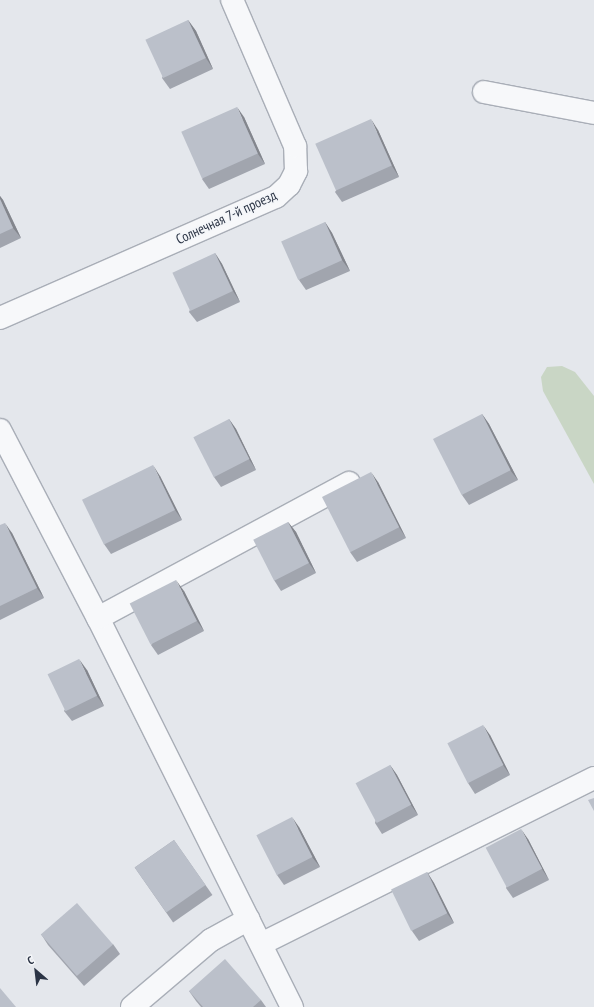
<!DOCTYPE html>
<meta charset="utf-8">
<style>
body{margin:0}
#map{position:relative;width:594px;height:1007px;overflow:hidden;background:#e4e7ec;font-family:"PT Sans Narrow",sans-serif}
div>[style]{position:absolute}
.green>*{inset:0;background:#c9d6c5}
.roads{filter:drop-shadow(1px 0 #a9aeb7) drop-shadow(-1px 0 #a9aeb7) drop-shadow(0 1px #a9aeb7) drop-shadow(0 -1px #a9aeb7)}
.minor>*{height:22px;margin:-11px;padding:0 11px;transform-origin:11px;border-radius:11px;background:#f7f8fa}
.wall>*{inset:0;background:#a1a5ae;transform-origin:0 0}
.shaded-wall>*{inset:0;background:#83868d}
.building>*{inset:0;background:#bbc0ca;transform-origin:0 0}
span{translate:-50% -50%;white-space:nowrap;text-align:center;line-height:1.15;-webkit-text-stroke:3.5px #f4f6f9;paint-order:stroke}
.street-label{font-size:14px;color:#2b3445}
.north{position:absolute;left:16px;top:951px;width:40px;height:40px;-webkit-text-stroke:3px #f4f6f9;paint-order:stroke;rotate:332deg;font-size:11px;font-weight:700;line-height:16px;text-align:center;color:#2b3445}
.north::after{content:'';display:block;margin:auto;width:14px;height:18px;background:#2b3445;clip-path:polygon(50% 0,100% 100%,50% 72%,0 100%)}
</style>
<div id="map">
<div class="green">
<i style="clip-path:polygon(562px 366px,575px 372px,594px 396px,594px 484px,543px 391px,541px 377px,547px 367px)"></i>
</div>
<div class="roads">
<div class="minor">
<i style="left:484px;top:92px;width:112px;rotate:10.8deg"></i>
<i style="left:0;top:318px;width:301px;rotate:-23.7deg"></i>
<i style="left:276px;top:197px;width:18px;rotate:-43deg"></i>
<i style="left:289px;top:185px;width:16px;rotate:-63deg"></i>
<i style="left:296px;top:171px;width:25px;rotate:-92deg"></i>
<i style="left:295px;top:146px;width:159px;rotate:-113.3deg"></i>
<i style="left:0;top:430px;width:212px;rotate:62.5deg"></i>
<i style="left:98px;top:618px;width:435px;rotate:63.5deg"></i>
<i style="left:98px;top:618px;width:285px;rotate:-28.3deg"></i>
<i style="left:261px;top:944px;width:372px;rotate:-26.5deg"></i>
<i style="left:132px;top:1007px;width:104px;rotate:-40.3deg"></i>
<i style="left:211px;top:940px;width:43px;rotate:-28.9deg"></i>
</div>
</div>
<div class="wall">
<i style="clip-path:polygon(188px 20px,196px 31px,213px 69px,170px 89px,162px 78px)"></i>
<i style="clip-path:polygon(244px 117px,265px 164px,209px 189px,202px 179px)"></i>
<i style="clip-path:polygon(378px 130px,399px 177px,342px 202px,335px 192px)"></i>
<i style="clip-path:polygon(0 196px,3px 200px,21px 238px,0 248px)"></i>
<i style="clip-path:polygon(325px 222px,332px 233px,350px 271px,306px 290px,299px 280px)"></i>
<i style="clip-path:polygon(215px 253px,222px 264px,240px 302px,197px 322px,189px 312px)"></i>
<i style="clip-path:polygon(482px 414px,489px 424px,518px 480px,469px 505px,462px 495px)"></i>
<i style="clip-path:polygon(229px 419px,236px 429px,256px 470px,221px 487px,214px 477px)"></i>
<i style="clip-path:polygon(160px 476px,182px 520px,111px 554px,104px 544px)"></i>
<i style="clip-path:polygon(378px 482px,406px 538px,357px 562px,350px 552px)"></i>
<i style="clip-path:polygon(288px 522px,296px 532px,316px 573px,281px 591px,274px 580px)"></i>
<i style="clip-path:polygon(0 525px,12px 533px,44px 598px,0 620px)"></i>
<i style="clip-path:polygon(184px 591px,204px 631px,158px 655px,151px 645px)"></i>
<i style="clip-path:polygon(87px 670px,104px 706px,72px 721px,64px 711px)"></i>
<i style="clip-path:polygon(490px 735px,510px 775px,475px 794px,468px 783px)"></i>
<i style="clip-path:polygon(390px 765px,397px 775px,418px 815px,382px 834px,375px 823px)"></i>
<i style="clip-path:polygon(299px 827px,320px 867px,284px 885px,277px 875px)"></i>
<i style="clip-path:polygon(528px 839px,549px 880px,513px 898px,506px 888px)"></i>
<i style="left:174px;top:840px;width:67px;height:48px;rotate:55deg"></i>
<i style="clip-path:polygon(427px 872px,434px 883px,454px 923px,419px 941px,412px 931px)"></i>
<i style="clip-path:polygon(41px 934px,113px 944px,120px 954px,84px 986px,48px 945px)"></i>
<i style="clip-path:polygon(189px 991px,261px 1000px,266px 1007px,201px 1007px,196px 1001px)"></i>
</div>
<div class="shaded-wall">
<i style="clip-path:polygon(188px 20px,196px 31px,213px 69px,206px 58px)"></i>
<i style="clip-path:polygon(237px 107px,244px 117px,265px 164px,258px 154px)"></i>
<i style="clip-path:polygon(371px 119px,378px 130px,399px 177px,392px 166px)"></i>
<i style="clip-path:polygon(0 196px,3px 200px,21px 238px,13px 228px,0 199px)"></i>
<i style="clip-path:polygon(325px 222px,332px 233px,350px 271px,342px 260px)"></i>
<i style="clip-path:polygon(215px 253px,222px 264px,240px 302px,233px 291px)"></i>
<i style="clip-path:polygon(482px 414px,489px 424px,518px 480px,510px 470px)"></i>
<i style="clip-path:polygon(229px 419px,236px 429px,256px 470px,249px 459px)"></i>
<i style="clip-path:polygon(153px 465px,160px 476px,182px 520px,175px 510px)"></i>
<i style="clip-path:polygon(371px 472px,378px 482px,406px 538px,399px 527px)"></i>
<i style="clip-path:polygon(288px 522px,296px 532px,316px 573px,309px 563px)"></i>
<i style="clip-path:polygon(5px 523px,12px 533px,44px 598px,37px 588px)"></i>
<i style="clip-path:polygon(176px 580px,184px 591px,204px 631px,197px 621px)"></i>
<i style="clip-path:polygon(79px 659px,87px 670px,104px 706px,97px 696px)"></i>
<i style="clip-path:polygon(483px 725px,490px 735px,510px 775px,503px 765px)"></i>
<i style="clip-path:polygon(390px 765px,397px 775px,418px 815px,411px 805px)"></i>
<i style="clip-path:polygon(292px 817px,299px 827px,320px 867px,312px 857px)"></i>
<i style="clip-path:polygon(521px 829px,528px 839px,549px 880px,542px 869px)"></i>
<i style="clip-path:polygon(427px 872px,434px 883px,454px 923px,447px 913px)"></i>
</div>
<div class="building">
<i style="left:188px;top:20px;width:42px;height:47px;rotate:65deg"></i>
<i style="left:237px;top:107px;width:51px;height:61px;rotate:66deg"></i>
<i style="left:371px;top:119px;width:51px;height:61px;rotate:66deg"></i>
<i style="clip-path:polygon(0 199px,13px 228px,0 234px)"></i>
<i style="left:325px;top:222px;width:42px;height:48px;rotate:66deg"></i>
<i style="left:215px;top:253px;width:42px;height:47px;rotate:65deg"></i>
<i style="left:482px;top:414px;width:63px;height:55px;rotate:63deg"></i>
<i style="left:229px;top:419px;width:45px;height:40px;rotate:63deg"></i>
<i style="left:153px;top:465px;width:50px;height:79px;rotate:64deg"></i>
<i style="left:371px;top:472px;width:62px;height:55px;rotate:63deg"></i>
<i style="left:288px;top:522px;width:46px;height:39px;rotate:63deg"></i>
<i style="clip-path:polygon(5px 523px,37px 588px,0 606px,0 525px)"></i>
<i style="left:176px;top:580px;width:46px;height:52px;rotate:63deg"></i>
<i style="left:79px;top:659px;width:41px;height:35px;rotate:64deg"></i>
<i style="left:483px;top:725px;width:45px;height:40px;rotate:63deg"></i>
<i style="left:390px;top:765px;width:45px;height:39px;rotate:62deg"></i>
<i style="clip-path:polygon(594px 798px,594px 811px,588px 800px)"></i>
<i style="left:292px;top:817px;width:45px;height:40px;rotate:63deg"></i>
<i style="left:521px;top:829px;width:45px;height:40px;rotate:62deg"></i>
<i style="left:174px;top:840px;width:55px;height:48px;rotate:55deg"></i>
<i style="left:427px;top:872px;width:46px;height:40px;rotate:64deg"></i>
<i style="left:77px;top:903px;width:55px;height:48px;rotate:49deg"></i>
<i style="clip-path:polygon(225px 959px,261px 1000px,253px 1007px,203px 1007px,189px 991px)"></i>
<i style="clip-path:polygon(0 988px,16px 1007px,0 1007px)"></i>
</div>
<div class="street-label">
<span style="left:226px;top:217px;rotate:-25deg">Солнечная 7-й проезд</span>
</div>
<div class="north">С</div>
</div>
